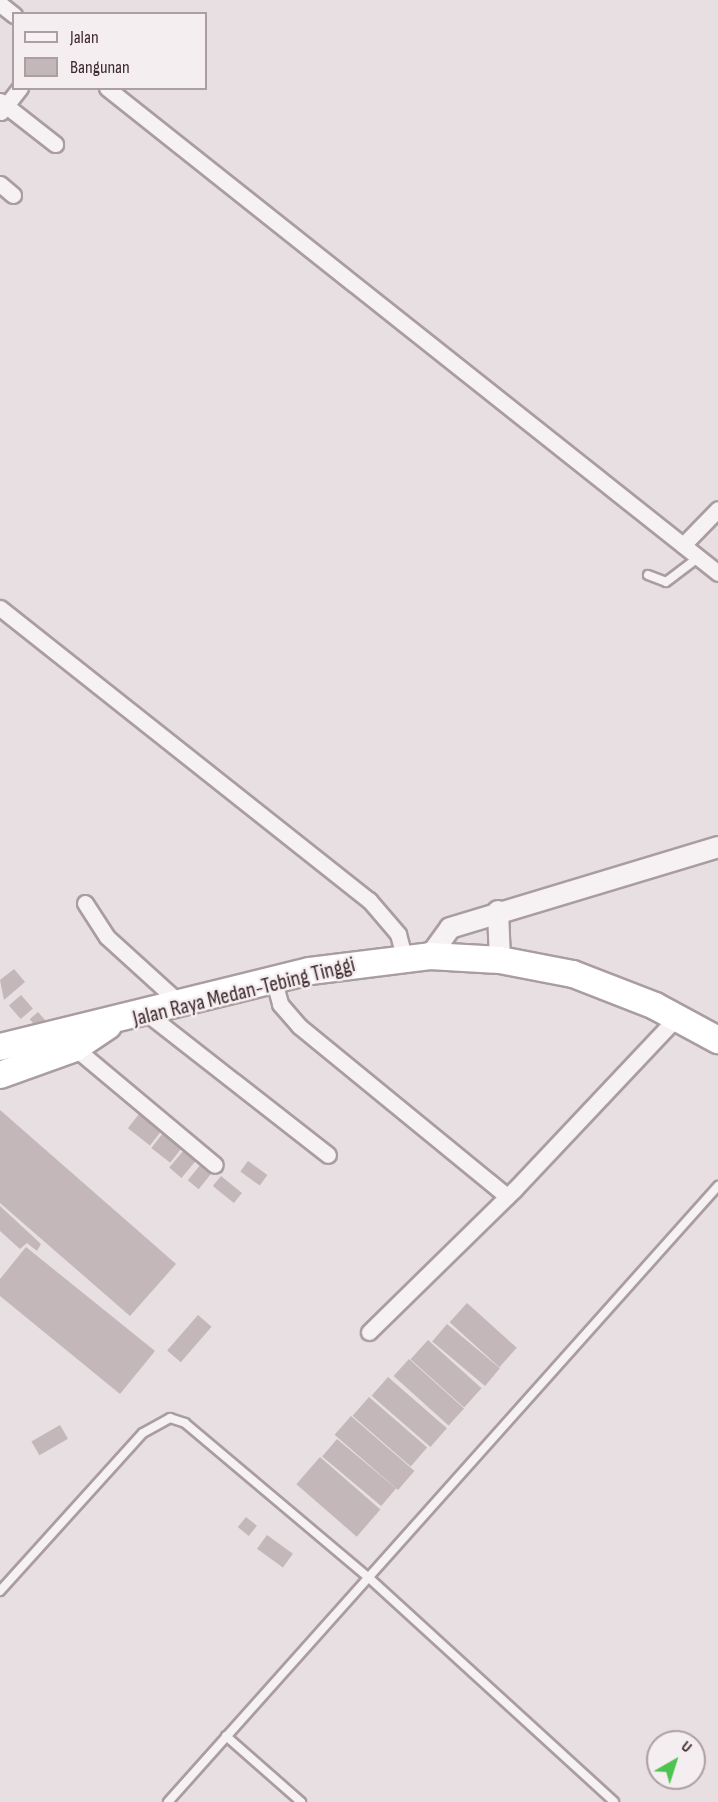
<!DOCTYPE html>
<style>
body{margin:0}
#map{position:relative;width:718px;height:1802px;overflow:hidden;background:#e7dfe1;font-family:"Sofia Sans Condensed",sans-serif}
div>[style]{position:absolute}
.building>*{inset:0;background:#c3b7b9;transform-origin:0 0}
.roads{filter:drop-shadow(2px 0 #aa9da0) drop-shadow(-2px 0 #aa9da0) drop-shadow(0 2px #aa9da0) drop-shadow(0 -2px #aa9da0)}
.service>*{height:8px;margin:-4px;padding:0 4px;transform-origin:4px;border-radius:4px;background:#f6f1f2}
.minor>*{height:15px;margin:-7.5px;padding:0 7.5px;transform-origin:7.5px;border-radius:7.5px;background:#f6f1f2}
.tertiary>*{height:20px;margin:-10px;padding:0 10px;transform-origin:10px;border-radius:10px;background:#f6f1f2}
.trunk>*{height:26px;margin:-13px;padding:0 13px;transform-origin:13px;border-radius:13px;background:#fff}
span{translate:-50% -50%;white-space:nowrap;text-align:center;line-height:1.15;-webkit-text-stroke:5px #f5eef0;paint-order:stroke}
.street-label{font-size:22px;color:#3d292d}
.legend{position:absolute;left:12px;top:12px;width:195px;height:78px;box-sizing:border-box;background:#f5eef0;border:2px solid #ab9fa2;margin:0;padding:8px 10px;list-style:none;font-size:18px;color:#3d292d}
.legend li{display:flex;align-items:center;gap:12px;height:30px}
.legend b{width:30px;border:2px solid #ab9fa2}
.north{position:absolute;left:646px;top:1730px;width:60px;height:60px;box-sizing:border-box;background:#f5eef0;border:2px solid #ab9fa2;border-radius:50%;rotate:39deg;font-size:16px;font-weight:700;line-height:24px;text-align:center;color:#3d292d}
.north::after{content:'';display:block;margin:auto;width:21px;height:27px;background:#4dc350;clip-path:polygon(50% 0,100% 100%,50% 72%,0 100%)}
</style>
<div id="map">
<div class="building">
<i style="clip-path:polygon(14px 969px,25px 982px,4px 1000px,0 980px)"></i>
<i style="left:21px;top:995px;width:18px;height:16px;rotate:49deg"></i>
<i style="left:38px;top:1012px;width:11px;height:11px;rotate:49deg"></i>
<i style="clip-path:polygon(0 1110px,176px 1264px,130px 1316px,0 1203px)"></i>
<i style="left:139px;top:1114px;width:28px;height:18px;rotate:38deg"></i>
<i style="left:163px;top:1133px;width:24px;height:19px;rotate:38deg"></i>
<i style="left:184px;top:1150px;width:16px;height:23px;rotate:40deg"></i>
<i style="left:248px;top:1161px;width:24px;height:13px;rotate:36deg"></i>
<i style="left:201px;top:1164px;width:14px;height:21px;rotate:39deg"></i>
<i style="left:221px;top:1176px;width:27px;height:13px;rotate:39deg"></i>
<i style="clip-path:polygon(0 1206px,41px 1244px,37px 1251px,27px 1243px,20px 1249px,0 1231px)"></i>
<i style="clip-path:polygon(26px 1247px,155px 1351px,120px 1394px,0 1296px,0 1279px)"></i>
<i style="left:467px;top:1303px;width:67px;height:26px;rotate:42deg"></i>
<i style="left:198px;top:1315px;width:18px;height:47px;rotate:41deg"></i>
<i style="left:447px;top:1324px;width:69px;height:23px;rotate:40deg"></i>
<i style="left:428px;top:1340px;width:72px;height:26px;rotate:42deg"></i>
<i style="left:409px;top:1359px;width:74px;height:23px;rotate:42deg"></i>
<i style="left:388px;top:1377px;width:78px;height:25px;rotate:41deg"></i>
<i style="left:369px;top:1397px;width:77px;height:25px;rotate:41deg"></i>
<i style="left:351px;top:1416px;width:84px;height:25px;rotate:41deg"></i>
<i style="left:60px;top:1425px;width:16px;height:33px;rotate:60deg"></i>
<i style="left:337px;top:1439px;width:77px;height:23px;rotate:40deg"></i>
<i style="left:320px;top:1457px;width:80px;height:36px;rotate:41deg"></i>
<i style="left:246px;top:1517px;width:14px;height:13px;rotate:39deg"></i>
<i style="left:267px;top:1535px;width:32px;height:17px;rotate:36deg"></i>
</div>
<div class="roads">
<div class="service">
<i style="left:648px;top:575px;width:19px;rotate:21deg"></i>
<i style="left:666px;top:582px;width:41px;rotate:-37.1deg"></i>
<i style="left:0;top:1591px;width:213px;rotate:-47.9deg"></i>
<i style="left:143px;top:1433px;width:31px;rotate:-29deg"></i>
<i style="left:170px;top:1418px;width:16px;rotate:18deg"></i>
<i style="left:185px;top:1423px;width:239px;rotate:40.1deg"></i>
<i style="left:368px;top:1577px;width:333px;rotate:42.4deg"></i>
<i style="left:226px;top:1736px;width:100px;rotate:41.3deg"></i>
<i style="left:168px;top:1802px;width:826px;rotate:-48.24deg"></i>
</div>
<div class="minor">
<i style="left:0;top:4px;width:18px;rotate:38deg"></i>
<i style="left:107px;top:88px;width:780px;rotate:38.44deg"></i>
<i style="left:0;top:101px;width:70px;rotate:38deg"></i>
<i style="left:1px;top:112px;width:31px;rotate:-52deg"></i>
<i style="left:0;top:184px;width:17px;rotate:40deg"></i>
<i style="left:683px;top:545px;width:50px;rotate:-45.8deg"></i>
<i style="left:0;top:608px;width:471px;rotate:38.4deg"></i>
<i style="left:369px;top:900px;width:45px;rotate:49.5deg"></i>
<i style="left:398px;top:934px;width:24px;rotate:75deg"></i>
<i style="left:85px;top:903px;width:40px;rotate:57.1deg"></i>
<i style="left:107px;top:937px;width:103px;rotate:42.2deg"></i>
<i style="left:274px;top:981px;width:24px;rotate:75deg"></i>
<i style="left:280px;top:1004px;width:29px;rotate:49deg"></i>
<i style="left:299px;top:1026px;width:269px;rotate:39.3deg"></i>
<i style="left:149px;top:1015px;width:227px;rotate:38deg"></i>
<i style="left:75px;top:1048px;width:182px;rotate:39.9deg"></i>
<i style="left:369px;top:1332px;width:203px;rotate:-44.4deg"></i>
<i style="left:514px;top:1190px;width:238px;rotate:-46.7deg"></i>
</div>
<div class="tertiary">
<i style="left:498px;top:911px;width:49px;rotate:87.7deg"></i>
<i style="left:430px;top:956px;width:34px;rotate:-54deg"></i>
<i style="left:450px;top:928px;width:280px;rotate:-16.8deg"></i>
</div>
<div class="trunk">
<i style="left:0;top:1047px;width:319px;rotate:-13.8deg"></i>
<i style="left:310px;top:971px;width:121px;rotate:-7.1deg"></i>
<i style="left:430px;top:956px;width:70px;rotate:3.3deg"></i>
<i style="left:500px;top:960px;width:74px;rotate:10.9deg"></i>
<i style="left:573px;top:974px;width:88px;rotate:21.3deg"></i>
<i style="left:655px;top:1006px;width:72px;rotate:28.4deg"></i>
<i style="left:0;top:1075px;width:80px;rotate:-19.8deg"></i>
<i style="left:75px;top:1048px;width:40px;rotate:-34deg"></i>
</div>
</div>
<div class="street-label">
<span style="left:244px;top:992px;rotate:-14deg">Jalan Raya Medan-Tebing Tinggi</span>
</div>
<ul class="legend">
<li><b style="height:8px;background:#f6f1f2"></b>Jalan</li>
<li><b style="height:16px;background:#c3b7b9"></b>Bangunan</li>
</ul>
<div class="north">U</div>
</div>
